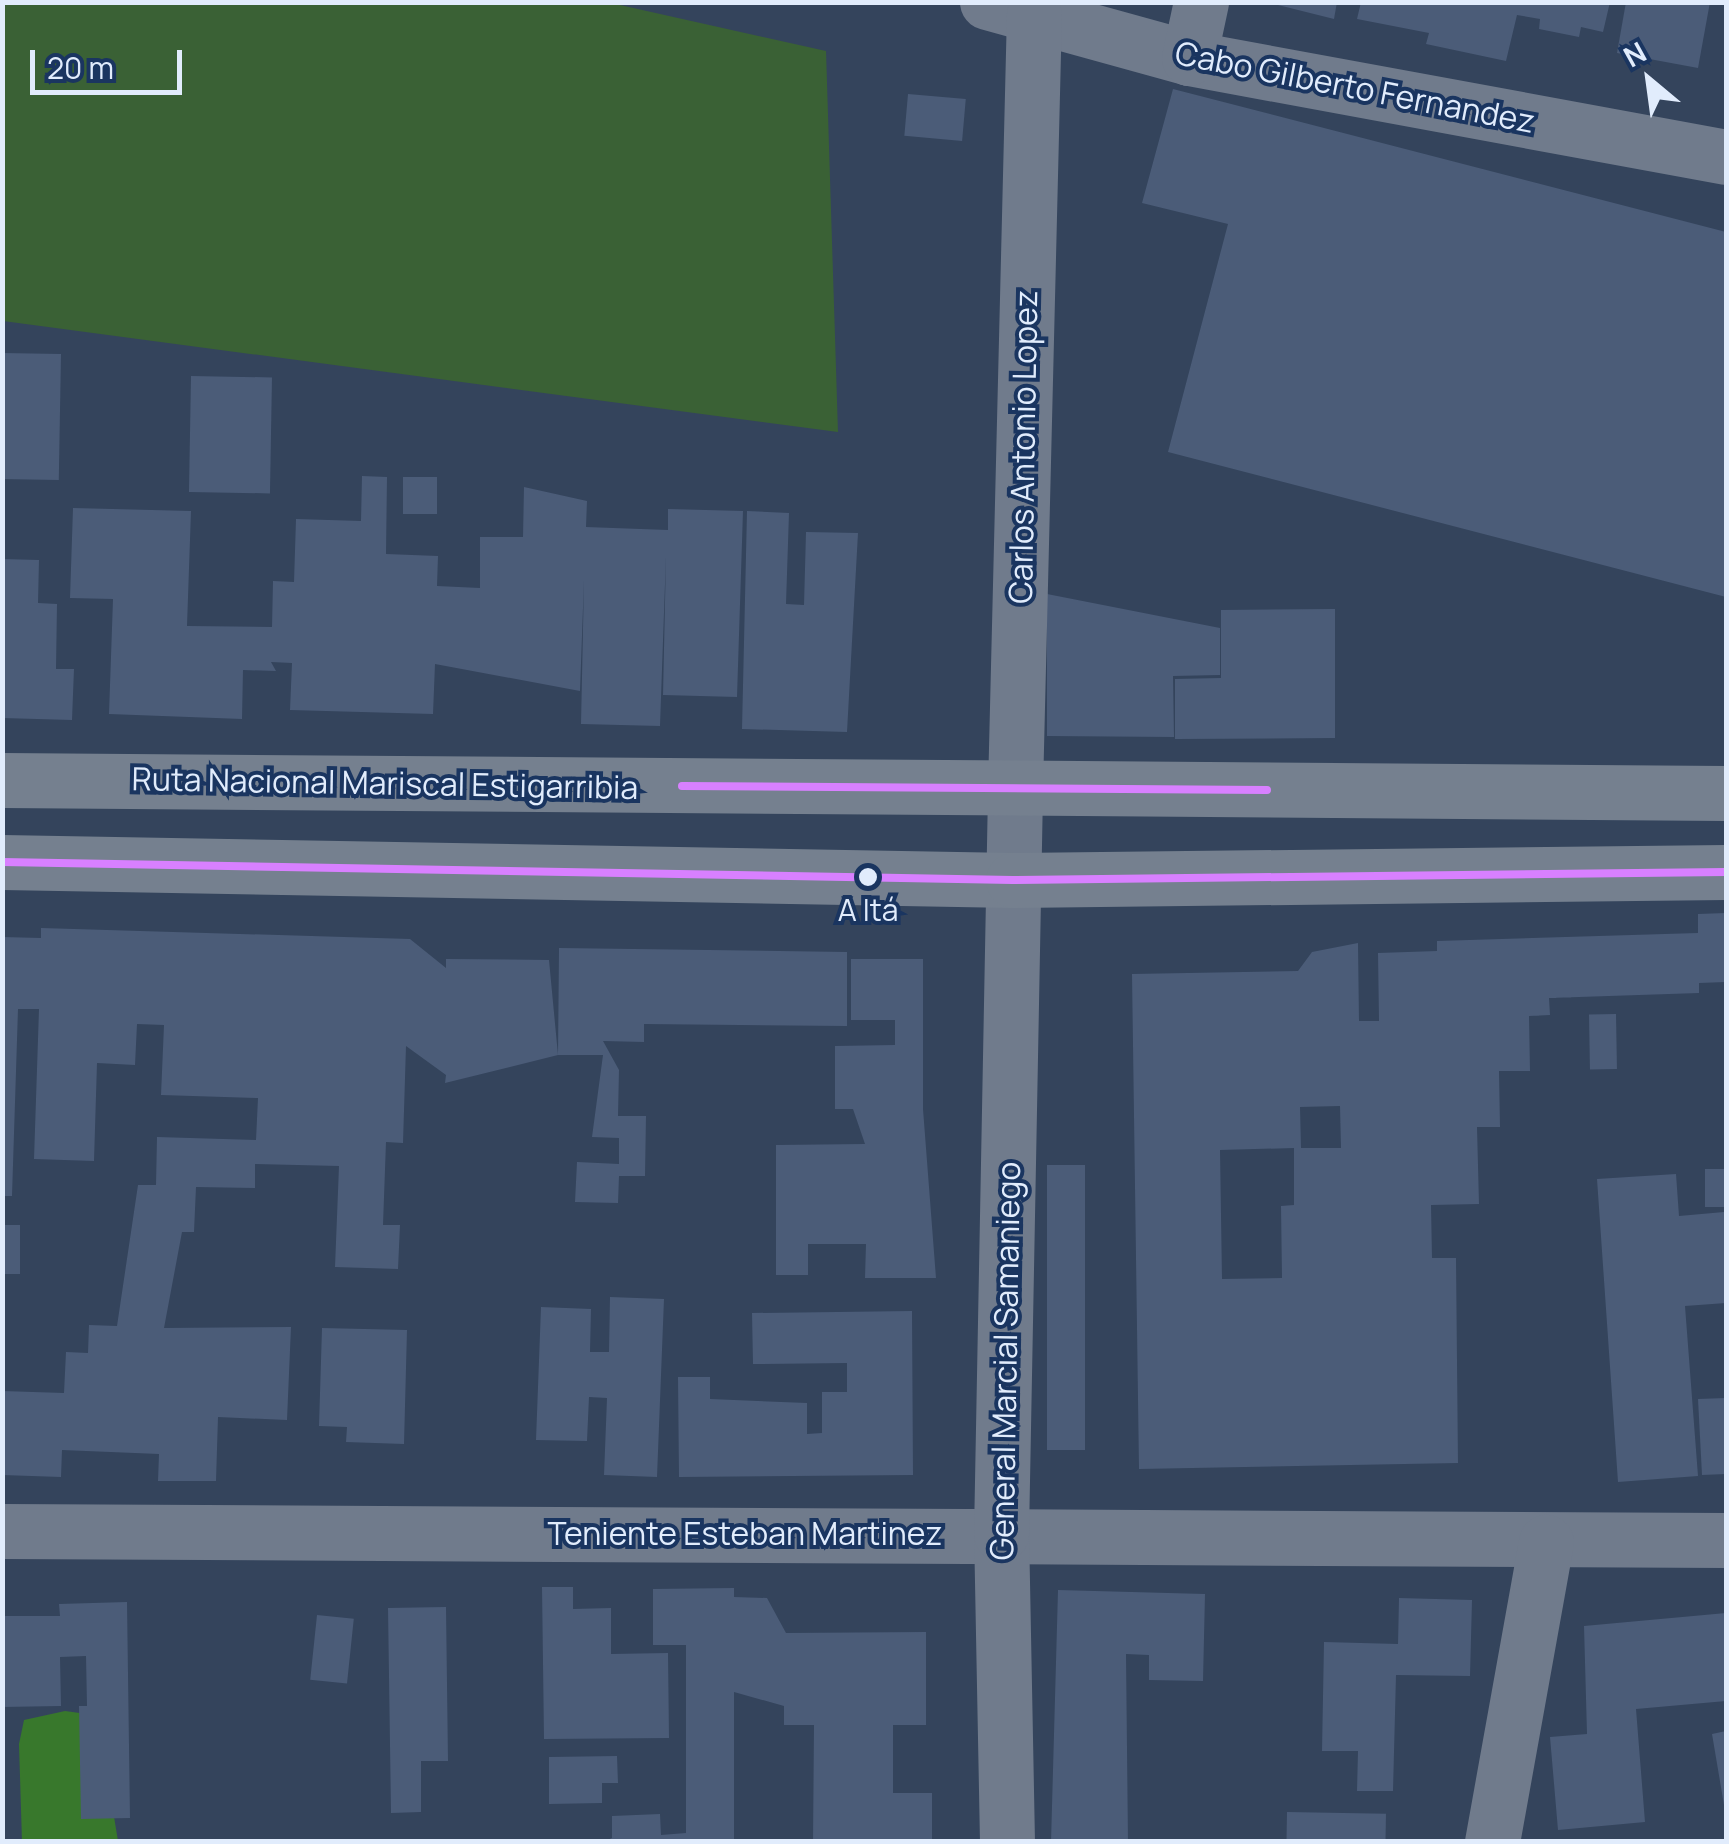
<!DOCTYPE html>
<meta charset="utf-8">
<style>
body{margin:0}
#map{position:relative;width:1729px;height:1844px;overflow:hidden;background:#34445c;font-family:Manrope,sans-serif}
div>[style]{position:absolute}
.green>*{inset:0;background:#3a6135}
.forest>*{inset:0;background:#38782c}
.building>*{inset:0;background:#4b5c78;transform-origin:0 0}
.minor>*{height:55px;margin:-27.5px;padding:0 27.5px;transform-origin:27.5px;border-radius:27.5px;background:#707b8c}
.major>*{height:55px;margin:-27.5px;padding:0 27.5px;transform-origin:27.5px;border-radius:27.5px;background:#707b8c}
.highway>*{height:55px;margin:-27.5px;padding:0 27.5px;transform-origin:27.5px;border-radius:27.5px;background:#75808f}
.bus-1>*{height:8px;margin:-4px;padding:0 4px;transform-origin:4px;border-radius:4px;background:#d880ff}
.dots>*{width:28px;height:28px;translate:-50% -50%;box-sizing:border-box;border:5px solid #1a3560;border-radius:50%}
span{translate:-50% -50%;white-space:nowrap;text-align:center;line-height:1.15;-webkit-text-stroke:8px #1a3560;paint-order:stroke}
.bus-label{font-size:30px;color:#e1ecfc}
.street-label{font-size:32px;color:#e1ecfc}
.frame{position:absolute;inset:0;border:5px solid #e1ecfc;pointer-events:none}
.north{position:absolute;left:1599px;top:30px;width:100px;height:100px;-webkit-text-stroke:8px #1a3560;paint-order:stroke;rotate:331deg;font-size:28px;font-weight:700;line-height:40px;text-align:center;color:#e1ecfc}
.north::after{content:'';display:block;margin:auto;width:35px;height:45px;background:#e1ecfc;clip-path:polygon(50% 0,100% 100%,50% 72%,0 100%)}
.scale{position:absolute;left:30px;top:50px;width:152px;height:45px;box-sizing:border-box;border:5px solid #e1ecfc;border-top:0;padding-left:12px;font-size:30px;line-height:35px;white-space:nowrap;color:#e1ecfc;-webkit-text-stroke:8px #1a3560;paint-order:stroke}
</style>
<div id="map">
<div class="green">
<i style="clip-path:polygon(3px 2px,611px 3px,826px 51px,838px 432px,3px 321px)"></i>
</div>
<div class="forest">
<i style="clip-path:polygon(65px 1711px,87px 1714px,100px 1731px,118px 1841px,22px 1842px,19px 1744px,24px 1720px)"></i>
</div>
<div class="building">
<i style="clip-path:polygon(1266px 2px,1337px 2px,1334px 19px)"></i>
<i style="clip-path:polygon(1361px 2px,1610px 2px,1603px 32px,1581px 27px,1579px 37px,1539px 29px,1540px 19px,1517px 15px,1506px 61px,1426px 44px,1429px 33px,1357px 19px)"></i>
<i style="clip-path:polygon(1626px 2px,1710px 2px,1698px 68px,1617px 53px)"></i>
<i style="clip-path:polygon(1173px 89px,1726px 232px,1726px 597px,1168px 452px,1228px 224px,1142px 203px)"></i>
<i style="left:908px;top:94px;width:58px;height:42px;rotate:5deg"></i>
<i style="left:2px;top:353px;width:59px;height:126px;rotate:1deg"></i>
<i style="left:191px;top:376px;width:81px;height:116px;rotate:1deg"></i>
<i style="clip-path:polygon(362px 476px,387px 477px,386px 554px,438px 556px,437px 586px,480px 588px,480px 537px,523px 537px,524px 487px,587px 501px,586px 527px,668px 530px,668px 509px,743px 511px,737px 697px,663px 695px,666px 556px,660px 726px,581px 724px,584px 580px,580px 691px,435px 664px,433px 714px,290px 710px,292px 663px,271px 662px,276px 671px,243px 670px,242px 719px,109px 714px,113px 599px,70px 598px,73px 508px,191px 511px,187px 626px,272px 627px,273px 581px,294px 582px,296px 519px,361px 521px)"></i>
<i style="left:403px;top:477px;width:34px;height:37px"></i>
<i style="clip-path:polygon(747px 511px,789px 513px,786px 604px,804px 605px,806px 532px,858px 533px,847px 732px,742px 729px)"></i>
<i style="clip-path:polygon(2px 559px,39px 560px,38px 603px,57px 604px,56px 669px,74px 669px,72px 720px,2px 718px)"></i>
<i style="clip-path:polygon(1047px 594px,1220px 628px,1220px 675px,1173px 676px,1174px 737px,1047px 736px)"></i>
<i style="clip-path:polygon(1335px 609px,1335px 738px,1175px 739px,1175px 679px,1221px 678px,1221px 610px)"></i>
<i style="clip-path:polygon(evenodd,1726px 913px,1726px 982px,1699px 983px,1699px 993px,1549px 998px,1550px 1015px,1529px 1016px,1530px 1071px,1499px 1071px,1500px 1127px,1477px 1127px,1479px 1204px,1431px 1205px,1432px 1258px,1456px 1258px,1458px 1463px,1139px 1469px,1132px 974px,1298px 971px,1312px 952px,1358px 943px,1359px 1021px,1379px 1021px,1378px 953px,1437px 951px,1437px 941px,1698px 933px,1698px 914px,1726px 913px,1340px 1106px,1341px 1148px,1301px 1148px,1300px 1107px,1340px 1106px,1726px 913px,1294px 1148px,1294px 1205px,1281px 1206px,1282px 1278px,1222px 1279px,1220px 1150px,1294px 1148px)"></i>
<i style="clip-path:polygon(41px 928px,410px 939px,446px 968px,446px 959px,549px 960px,558px 1055px,559px 948px,847px 952px,847px 1026px,644px 1024px,644px 1042px,603px 1041px,619px 1070px,618px 1116px,646px 1116px,645px 1176px,619px 1176px,618px 1203px,575px 1202px,577px 1162px,619px 1164px,619px 1138px,592px 1137px,603px 1055px,558px 1055px,445px 1083px,446px 1075px,406px 1046px,403px 1143px,386px 1142px,383px 1225px,400px 1225px,398px 1269px,335px 1267px,339px 1166px,255px 1164px,255px 1188px,196px 1187px,194px 1232px,182px 1232px,164px 1328px,291px 1327px,287px 1420px,218px 1417px,216px 1481px,158px 1481px,159px 1454px,62px 1450px,61px 1477px,2px 1475px,2px 1391px,64px 1393px,66px 1352px,88px 1353px,89px 1325px,117px 1326px,138px 1185px,156px 1185px,157px 1137px,256px 1140px,258px 1098px,161px 1095px,164px 1025px,137px 1024px,135px 1065px,97px 1063px,94px 1161px,34px 1159px,39px 1009px,18px 1009px,12px 1196px,2px 1196px,2px 937px,41px 938px)"></i>
<i style="clip-path:polygon(851px 959px,923px 959px,923px 1109px,936px 1278px,865px 1278px,866px 1244px,808px 1244px,808px 1275px,776px 1275px,776px 1145px,865px 1144px,853px 1109px,835px 1109px,835px 1046px,895px 1045px,895px 1020px,851px 1020px)"></i>
<i style="left:1616px;top:1014px;width:55px;height:27px;rotate:89deg"></i>
<i style="left:1047px;top:1165px;width:38px;height:285px"></i>
<i style="left:1726px;top:1169px;width:38px;height:21px;rotate:90deg"></i>
<i style="clip-path:polygon(1676px 1174px,1679px 1216px,1724px 1212px,1726px 1303px,1685px 1306px,1698px 1476px,1618px 1482px,1597px 1179px)"></i>
<i style="left:2px;top:1225px;width:18px;height:49px"></i>
<i style="clip-path:polygon(610px 1297px,664px 1299px,657px 1477px,604px 1475px,607px 1398px,589px 1397px,587px 1441px,536px 1440px,541px 1307px,591px 1309px,590px 1352px,609px 1352px)"></i>
<i style="clip-path:polygon(912px 1311px,913px 1475px,679px 1477px,678px 1377px,710px 1377px,710px 1399px,807px 1403px,807px 1434px,822px 1433px,822px 1392px,847px 1392px,847px 1363px,753px 1364px,752px 1313px)"></i>
<i style="clip-path:polygon(322px 1328px,407px 1330px,404px 1444px,346px 1442px,347px 1427px,319px 1426px)"></i>
<i style="clip-path:polygon(1726px 1398px,1726px 1474px,1702px 1475px,1698px 1399px)"></i>
<i style="clip-path:polygon(542px 1587px,573px 1587px,573px 1609px,611px 1608px,611px 1654px,668px 1653px,669px 1738px,544px 1739px)"></i>
<i style="clip-path:polygon(734px 1588px,734px 1597px,767px 1598px,786px 1633px,926px 1632px,926px 1725px,893px 1725px,893px 1793px,932px 1793px,932px 1842px,813px 1842px,814px 1725px,784px 1725px,784px 1706px,734px 1692px,734px 1842px,603px 1842px,612px 1838px,612px 1816px,660px 1814px,661px 1835px,686px 1833px,686px 1645px,653px 1645px,653px 1589px)"></i>
<i style="clip-path:polygon(1058px 1590px,1205px 1594px,1203px 1681px,1149px 1680px,1149px 1655px,1126px 1654px,1128px 1842px,1051px 1842px)"></i>
<i style="clip-path:polygon(1399px 1598px,1472px 1600px,1470px 1676px,1396px 1675px,1393px 1791px,1357px 1791px,1358px 1751px,1322px 1751px,1324px 1642px,1398px 1644px)"></i>
<i style="clip-path:polygon(127px 1602px,130px 1818px,81px 1819px,79px 1706px,87px 1706px,86px 1656px,60px 1657px,61px 1706px,2px 1707px,2px 1616px,60px 1616px,59px 1604px)"></i>
<i style="clip-path:polygon(446px 1607px,448px 1761px,421px 1761px,421px 1812px,391px 1813px,388px 1608px)"></i>
<i style="clip-path:polygon(1726px 1613px,1726px 1701px,1636px 1709px,1645px 1822px,1558px 1830px,1550px 1737px,1587px 1734px,1584px 1626px)"></i>
<i style="left:317px;top:1615px;width:37px;height:65px;rotate:6deg"></i>
<i style="clip-path:polygon(1726px 1731px,1726px 1805px,1724px 1805px,1712px 1734px)"></i>
<i style="clip-path:polygon(617px 1756px,618px 1783px,602px 1783px,602px 1803px,549px 1804px,549px 1757px)"></i>
<i style="left:1287px;top:1812px;width:99px;height:30px;rotate:1deg"></i>
</div>
<div class="minor">
<i style="left:987px;top:2px;width:210px;rotate:15.5deg"></i>
<i style="left:1189px;top:58px;width:546px;rotate:10.45deg"></i>
<i style="left:1189px;top:58px;width:57px;rotate:-77.9deg"></i>
<i style="left:1015px;top:789px;width:775px;rotate:-88.6deg"></i>
<i style="left:2px;top:1531px;width:1724px;rotate:0.3deg"></i>
<i style="left:1492px;top:1842px;width:305px;rotate:-79.8deg"></i>
</div>
<div class="major">
<i style="left:1007px;top:1842px;width:308px;rotate:-91.1deg"></i>
<i style="left:1001px;top:1534px;width:745px;rotate:-88.92deg"></i>
</div>
<div class="highway">
<i style="left:2px;top:780px;width:1724px;rotate:0.43deg"></i>
<i style="left:2px;top:862px;width:1011px;rotate:1.02deg"></i>
<i style="left:1013px;top:880px;width:713px;rotate:-0.64deg"></i>
</div>
<div class="bus-1">
<i style="left:682px;top:786px;width:585px;rotate:0.39deg"></i>
<i style="left:2px;top:862px;width:1011px;rotate:1.02deg"></i>
<i style="left:1013px;top:880px;width:713px;rotate:-0.64deg"></i>
</div>
<div class="dots">
<i style="left:868px;top:877px;background:#e1ecfc"></i>
</div>
<div class="bus-label">
<span style="left:868px;top:910px">A Itá</span>
</div>
<div class="street-label">
<span style="left:1355px;top:87px;rotate:11deg">Cabo Gilberto Fernandez</span>
<span style="left:1023px;top:447px;rotate:-89deg">Carlos Antonio Lopez</span>
<span style="left:385px;top:783px;rotate:1deg">Ruta Nacional Mariscal Estigarribia</span>
<span style="left:1005px;top:1361px;rotate:-89deg">General Marcial Samaniego</span>
<span style="left:745px;top:1533px">Teniente Esteban Martinez</span>
</div>
<div class="frame"></div>
<div class="north">N</div>
<div class="scale">20 m</div>
</div>
